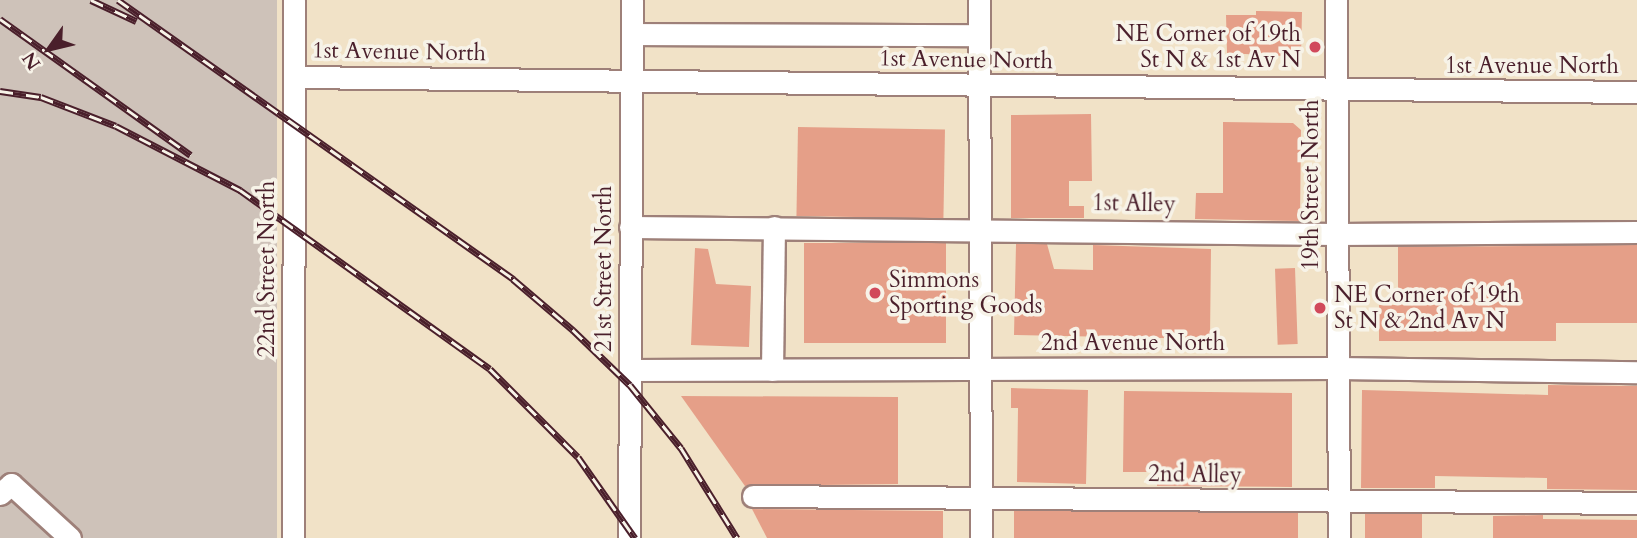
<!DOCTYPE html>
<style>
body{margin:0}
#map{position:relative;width:1637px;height:538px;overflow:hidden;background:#f1e2c7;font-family:Cardo,serif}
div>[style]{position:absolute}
.industrial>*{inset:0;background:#cec2b9;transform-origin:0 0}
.building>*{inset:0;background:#e59f88;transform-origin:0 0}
.roads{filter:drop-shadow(2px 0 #9e8079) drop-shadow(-2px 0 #9e8079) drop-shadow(0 2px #9e8079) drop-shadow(0 -2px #9e8079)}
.minor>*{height:21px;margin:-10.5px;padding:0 10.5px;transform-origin:10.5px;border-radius:10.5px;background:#fff}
.rail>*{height:7px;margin-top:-3.5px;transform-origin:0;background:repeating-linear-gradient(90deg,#f7f3e8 0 13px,#4a1f2b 0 26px);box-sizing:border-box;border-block:2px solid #4a1f2b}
.dots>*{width:19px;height:19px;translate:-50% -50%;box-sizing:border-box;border:4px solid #f7f3e8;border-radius:50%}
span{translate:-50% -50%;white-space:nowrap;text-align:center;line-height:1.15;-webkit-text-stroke:7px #f7f3e8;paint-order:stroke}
.poi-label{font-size:23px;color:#4a1f2b}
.right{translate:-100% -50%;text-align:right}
.left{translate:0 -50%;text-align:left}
.street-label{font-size:23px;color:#4a1f2b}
.north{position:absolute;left:14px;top:14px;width:70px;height:70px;-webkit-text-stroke:5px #f7f3e8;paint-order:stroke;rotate:236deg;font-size:19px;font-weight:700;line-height:28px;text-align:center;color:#4a1f2b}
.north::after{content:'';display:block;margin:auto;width:24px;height:32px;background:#4a1f2b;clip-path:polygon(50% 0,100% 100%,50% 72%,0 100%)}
</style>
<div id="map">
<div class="industrial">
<i style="left:0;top:0;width:277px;height:538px"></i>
</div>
<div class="building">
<i style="clip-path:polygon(1256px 11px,1302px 12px,1301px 57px,1227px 53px,1226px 15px,1256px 15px)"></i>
<i style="clip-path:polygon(1091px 114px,1092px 181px,1069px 181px,1069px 206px,1084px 206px,1084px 218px,1011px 218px,1011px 115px)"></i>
<i style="clip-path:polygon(1223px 122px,1293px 123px,1301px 130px,1300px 221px,1195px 219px,1196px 193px,1223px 193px)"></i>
<i style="left:798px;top:127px;width:147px;height:89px;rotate:1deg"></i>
<i style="left:804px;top:243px;width:142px;height:100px"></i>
<i style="clip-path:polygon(1016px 244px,1047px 244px,1054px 269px,1093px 270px,1093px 245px,1211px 249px,1210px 339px,1014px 335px)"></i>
<i style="clip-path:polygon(1637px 245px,1637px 323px,1556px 323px,1556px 341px,1379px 341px,1379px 305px,1398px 305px,1398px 247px)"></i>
<i style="clip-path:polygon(695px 248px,708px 249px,716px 284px,751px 286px,749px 347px,691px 345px)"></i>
<i style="left:1295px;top:268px;width:76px;height:20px;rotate:88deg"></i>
<i style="clip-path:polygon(1548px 385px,1637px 386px,1637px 490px,1547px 489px,1547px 478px,1435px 476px,1435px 488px,1361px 488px,1362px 390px,1548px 395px)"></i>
<i style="clip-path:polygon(1011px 388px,1088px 390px,1086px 484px,1017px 482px,1018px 408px,1011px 408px)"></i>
<i style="clip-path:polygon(1124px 391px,1292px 393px,1292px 487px,1157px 486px,1157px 472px,1123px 472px)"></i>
<i style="clip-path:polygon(681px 396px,898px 397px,898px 484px,745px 486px)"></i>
<i style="clip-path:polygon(752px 509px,943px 511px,943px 538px,767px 538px)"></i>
<i style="left:1014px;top:511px;width:284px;height:27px"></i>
<i style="left:1365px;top:514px;width:57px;height:24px"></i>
<i style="clip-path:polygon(1543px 515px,1543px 519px,1637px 520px,1637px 538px,1493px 538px,1493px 516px)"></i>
</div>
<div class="roads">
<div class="minor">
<i style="left:979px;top:0;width:538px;rotate:89.79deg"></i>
<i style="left:1336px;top:0;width:538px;rotate:89.68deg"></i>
<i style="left:632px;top:34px;width:347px;rotate:0.2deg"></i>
<i style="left:294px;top:77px;width:1343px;rotate:0.64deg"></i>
<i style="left:630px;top:227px;width:707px;rotate:0.57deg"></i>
<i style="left:1337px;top:234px;width:300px;rotate:-0.4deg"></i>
<i style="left:630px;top:370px;width:708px;rotate:-0.16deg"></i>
<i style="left:1338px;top:368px;width:299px;rotate:0.8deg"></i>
<i style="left:772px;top:370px;width:143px;rotate:-89.2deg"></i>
<i style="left:0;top:494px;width:15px;rotate:-42deg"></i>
<i style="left:11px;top:484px;width:80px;rotate:42.5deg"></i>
<i style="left:753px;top:496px;width:884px;rotate:0.45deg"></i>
<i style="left:293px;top:538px;width:538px;rotate:-89.89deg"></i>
<i style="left:629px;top:538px;width:538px;rotate:-89.68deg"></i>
</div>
</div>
<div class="rail">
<i style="left:91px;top:0;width:50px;rotate:25deg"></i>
<i style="left:118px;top:0;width:484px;rotate:35.2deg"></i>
<i style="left:513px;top:279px;width:79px;rotate:40.4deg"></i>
<i style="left:573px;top:330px;width:79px;rotate:44deg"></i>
<i style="left:630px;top:385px;width:81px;rotate:51deg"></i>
<i style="left:681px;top:448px;width:106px;rotate:58.1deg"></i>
<i style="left:0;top:19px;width:234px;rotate:35.5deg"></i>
<i style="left:0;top:91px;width:41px;rotate:8.3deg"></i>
<i style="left:41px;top:97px;width:80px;rotate:21.1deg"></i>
<i style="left:116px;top:126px;width:140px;rotate:27.3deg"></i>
<i style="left:240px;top:190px;width:307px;rotate:35.6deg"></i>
<i style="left:490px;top:369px;width:124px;rotate:45deg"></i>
<i style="left:578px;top:457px;width:99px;rotate:54.9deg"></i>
</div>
<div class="dots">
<i style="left:1315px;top:47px;background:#d1495b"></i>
<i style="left:875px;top:293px;background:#d1495b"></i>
<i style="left:1320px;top:308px;background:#d1495b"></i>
</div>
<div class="poi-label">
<span class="right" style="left:1301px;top:47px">NE Corner of 19th<br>St N &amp; 1st Av N</span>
<span class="left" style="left:889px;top:293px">Simmons<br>Sporting Goods</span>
<span class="left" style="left:1334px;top:308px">NE Corner of 19th<br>St N &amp; 2nd Av N</span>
</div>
<div class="street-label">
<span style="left:399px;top:52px;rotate:1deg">1st Avenue North</span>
<span style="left:966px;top:60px;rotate:1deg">1st Avenue North</span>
<span style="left:1532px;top:66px">1st Avenue North</span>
<span style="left:1311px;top:185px;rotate:-90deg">19th Street North</span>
<span style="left:1134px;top:204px;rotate:1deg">1st Alley</span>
<span style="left:267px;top:269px;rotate:-90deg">22nd Street North</span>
<span style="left:604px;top:269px;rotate:-90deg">21st Street North</span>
<span style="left:1133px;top:343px">2nd Avenue North</span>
<span style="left:1195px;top:475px;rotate:1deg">2nd Alley</span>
</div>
<div class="north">N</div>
</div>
